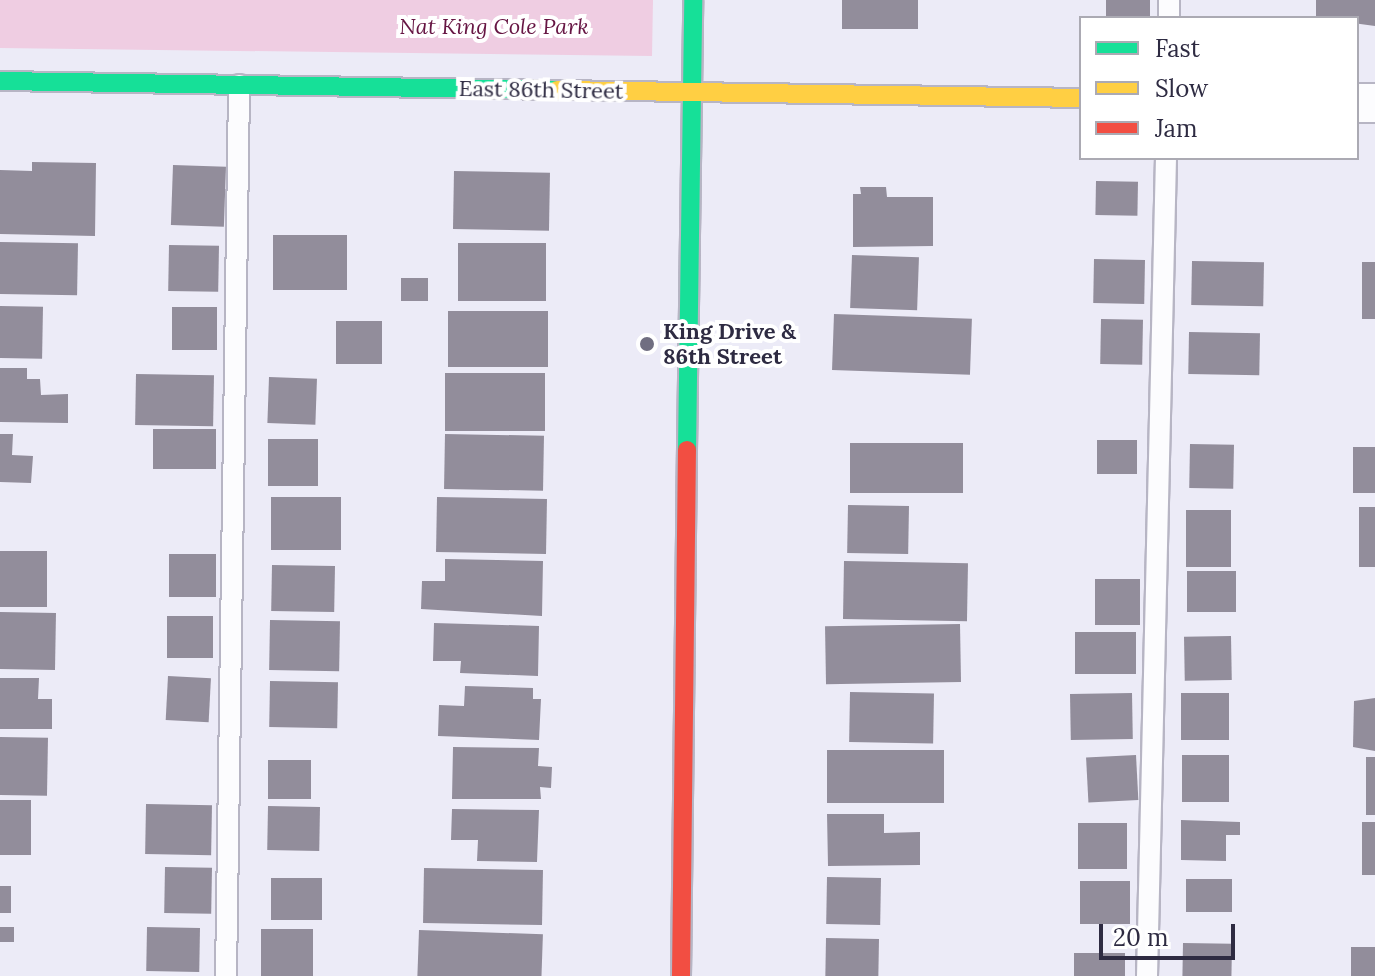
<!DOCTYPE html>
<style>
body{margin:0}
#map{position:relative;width:1375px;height:976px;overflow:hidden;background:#ecebf7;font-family:Lora,serif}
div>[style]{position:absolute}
.green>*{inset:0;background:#efcde2}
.building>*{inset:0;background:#928d9b;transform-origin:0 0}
.roads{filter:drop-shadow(2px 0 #b7b5c4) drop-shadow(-2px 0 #b7b5c4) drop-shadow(0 2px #b7b5c4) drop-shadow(0 -2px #b7b5c4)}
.lane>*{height:20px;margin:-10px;padding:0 10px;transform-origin:10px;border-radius:10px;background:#fcfcfe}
.street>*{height:38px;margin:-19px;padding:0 19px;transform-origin:19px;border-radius:19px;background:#fcfcfe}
.fast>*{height:18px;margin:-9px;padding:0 9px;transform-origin:9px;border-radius:9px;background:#16e098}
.slow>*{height:18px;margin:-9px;padding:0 9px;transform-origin:9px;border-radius:9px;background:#ffcf43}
.jam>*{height:18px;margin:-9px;padding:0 9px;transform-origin:9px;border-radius:9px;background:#f24e42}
.dots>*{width:22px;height:22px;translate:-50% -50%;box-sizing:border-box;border:4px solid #fff;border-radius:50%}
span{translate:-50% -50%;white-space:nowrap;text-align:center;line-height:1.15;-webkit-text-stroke:8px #fff;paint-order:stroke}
.park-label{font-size:22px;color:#661543;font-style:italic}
.street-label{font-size:22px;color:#2e2b42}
.poi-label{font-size:22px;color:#2e2b42;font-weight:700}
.left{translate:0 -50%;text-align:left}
.legend{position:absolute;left:1079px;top:16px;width:280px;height:144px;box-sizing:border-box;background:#fff;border:2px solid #abaab3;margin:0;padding:10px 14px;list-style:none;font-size:24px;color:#2e2b42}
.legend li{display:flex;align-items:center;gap:16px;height:40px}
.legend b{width:40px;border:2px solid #abaab3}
.scale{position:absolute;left:1099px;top:924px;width:136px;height:36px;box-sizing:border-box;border:4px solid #2e2b42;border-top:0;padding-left:10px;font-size:24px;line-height:28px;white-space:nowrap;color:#2e2b42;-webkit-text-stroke:6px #fff;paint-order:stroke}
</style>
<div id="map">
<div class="green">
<i style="clip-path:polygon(0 0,653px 0,652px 56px,0 48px)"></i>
</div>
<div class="building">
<i style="left:842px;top:0;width:76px;height:29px"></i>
<i style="left:1106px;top:0;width:44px;height:18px"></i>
<i style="clip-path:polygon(1316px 0,1375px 0,1375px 26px,1316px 18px)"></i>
<i style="clip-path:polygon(32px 162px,96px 163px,95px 236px,0 234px,0 170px,32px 171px)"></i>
<i style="left:173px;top:165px;width:53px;height:60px;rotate:2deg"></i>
<i style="left:454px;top:171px;width:96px;height:58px;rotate:1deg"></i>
<i style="left:1096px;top:181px;width:42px;height:34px;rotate:1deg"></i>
<i style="clip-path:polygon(860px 187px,886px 187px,887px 197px,933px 197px,933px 246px,853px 247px,853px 194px,861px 194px)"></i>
<i style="left:273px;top:235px;width:74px;height:55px"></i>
<i style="left:0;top:242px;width:78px;height:52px;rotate:1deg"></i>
<i style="left:458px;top:243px;width:88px;height:58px"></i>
<i style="left:169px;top:245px;width:50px;height:46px;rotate:1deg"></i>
<i style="left:852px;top:255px;width:67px;height:53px;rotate:2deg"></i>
<i style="left:1094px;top:259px;width:51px;height:44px;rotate:1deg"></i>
<i style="left:1192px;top:261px;width:72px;height:44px;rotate:1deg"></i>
<i style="left:1362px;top:262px;width:13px;height:57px"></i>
<i style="left:401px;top:278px;width:27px;height:23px"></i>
<i style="left:0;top:306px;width:43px;height:52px;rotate:1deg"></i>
<i style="left:172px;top:307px;width:45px;height:43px"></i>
<i style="left:448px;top:311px;width:100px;height:56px"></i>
<i style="left:834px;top:314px;width:138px;height:56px;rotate:2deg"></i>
<i style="left:1101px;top:319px;width:42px;height:45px;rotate:1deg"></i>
<i style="left:336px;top:321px;width:46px;height:43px"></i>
<i style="left:1189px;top:332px;width:71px;height:42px;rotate:1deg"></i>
<i style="clip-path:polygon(0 368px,27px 368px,27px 379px,40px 379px,41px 395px,68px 394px,68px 423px,0 422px)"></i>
<i style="left:445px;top:373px;width:100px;height:58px"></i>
<i style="left:136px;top:374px;width:78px;height:51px;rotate:1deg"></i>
<i style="left:269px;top:377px;width:48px;height:46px;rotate:2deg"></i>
<i style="left:216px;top:429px;width:40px;height:63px;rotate:90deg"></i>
<i style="clip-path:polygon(0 434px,13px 434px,12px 455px,33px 456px,31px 483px,0 482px)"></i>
<i style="left:445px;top:434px;width:99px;height:55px;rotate:1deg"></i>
<i style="left:318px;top:439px;width:47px;height:50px;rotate:90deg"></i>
<i style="left:1097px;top:440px;width:40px;height:34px"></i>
<i style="left:963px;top:443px;width:50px;height:113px;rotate:90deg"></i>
<i style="left:1190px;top:444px;width:44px;height:44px;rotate:1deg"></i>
<i style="left:1353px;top:447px;width:22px;height:46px"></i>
<i style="left:341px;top:497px;width:53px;height:70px;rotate:90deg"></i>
<i style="left:437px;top:497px;width:110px;height:55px;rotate:1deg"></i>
<i style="left:848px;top:505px;width:61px;height:48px;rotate:1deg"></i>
<i style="left:1359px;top:507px;width:16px;height:60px"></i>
<i style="left:1186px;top:510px;width:45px;height:57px"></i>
<i style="left:0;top:551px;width:47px;height:56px"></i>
<i style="left:169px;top:554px;width:47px;height:43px"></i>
<i style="clip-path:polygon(445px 559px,543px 561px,542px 616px,421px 609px,422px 581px,445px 581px)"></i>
<i style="left:844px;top:561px;width:124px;height:58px;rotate:1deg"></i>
<i style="left:272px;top:565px;width:63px;height:46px;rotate:1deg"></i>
<i style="left:1187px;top:571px;width:49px;height:41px"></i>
<i style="left:1095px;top:579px;width:45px;height:46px"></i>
<i style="left:0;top:612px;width:56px;height:57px;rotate:1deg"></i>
<i style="left:167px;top:616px;width:46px;height:42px"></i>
<i style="left:270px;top:620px;width:70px;height:50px;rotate:1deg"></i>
<i style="clip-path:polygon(434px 623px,539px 626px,538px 676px,460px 673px,461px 661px,433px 661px)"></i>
<i style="left:960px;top:624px;width:58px;height:135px;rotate:89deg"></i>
<i style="left:1136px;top:632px;width:42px;height:61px;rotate:90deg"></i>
<i style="left:1231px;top:636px;width:44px;height:47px;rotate:89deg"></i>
<i style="left:168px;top:676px;width:43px;height:44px;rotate:3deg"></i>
<i style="clip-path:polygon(0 678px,39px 678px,38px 699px,52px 699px,52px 729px,0 729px)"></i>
<i style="left:270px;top:681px;width:68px;height:46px;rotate:1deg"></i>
<i style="clip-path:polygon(465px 686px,533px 688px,533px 699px,541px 699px,539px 740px,438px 736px,439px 705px,464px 706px)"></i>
<i style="left:850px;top:692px;width:84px;height:50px;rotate:1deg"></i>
<i style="left:1132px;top:693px;width:46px;height:62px;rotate:89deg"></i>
<i style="left:1181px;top:693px;width:48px;height:47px"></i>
<i style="clip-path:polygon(1375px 698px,1375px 751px,1353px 747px,1354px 701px)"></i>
<i style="left:0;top:737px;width:48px;height:58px;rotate:1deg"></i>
<i style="clip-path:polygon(453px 747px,539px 748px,538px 766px,552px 767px,551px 788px,540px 787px,541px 799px,452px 799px)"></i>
<i style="left:827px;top:750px;width:117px;height:53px"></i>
<i style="left:1136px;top:755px;width:45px;height:50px;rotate:87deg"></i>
<i style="left:1182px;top:755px;width:47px;height:47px"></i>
<i style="left:1366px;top:757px;width:9px;height:58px"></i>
<i style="left:268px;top:760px;width:43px;height:39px"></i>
<i style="left:0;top:800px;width:31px;height:55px"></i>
<i style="left:146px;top:804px;width:66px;height:50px;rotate:1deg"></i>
<i style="left:268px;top:806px;width:52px;height:44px;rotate:1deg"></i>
<i style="clip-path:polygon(452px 809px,539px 810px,537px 862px,477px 861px,478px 840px,451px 840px)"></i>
<i style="clip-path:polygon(827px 814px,884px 814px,884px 833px,920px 832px,920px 865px,828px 866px)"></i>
<i style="clip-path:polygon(1181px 820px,1240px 822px,1240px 835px,1226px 835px,1226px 861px,1181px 860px)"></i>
<i style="left:1362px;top:822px;width:13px;height:53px"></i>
<i style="left:1078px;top:823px;width:49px;height:46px"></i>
<i style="left:165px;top:867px;width:47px;height:46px;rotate:1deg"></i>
<i style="left:424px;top:868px;width:119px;height:55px;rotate:1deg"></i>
<i style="left:827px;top:877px;width:54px;height:47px;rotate:1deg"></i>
<i style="left:271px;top:878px;width:51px;height:42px"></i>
<i style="left:1186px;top:879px;width:46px;height:33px"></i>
<i style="left:1080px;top:881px;width:50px;height:43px"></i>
<i style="left:0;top:886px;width:11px;height:27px"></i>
<i style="left:0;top:927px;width:14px;height:15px"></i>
<i style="left:147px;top:927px;width:53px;height:44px;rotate:1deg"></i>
<i style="left:261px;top:929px;width:52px;height:47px"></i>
<i style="left:419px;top:930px;width:124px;height:46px;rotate:2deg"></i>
<i style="left:826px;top:938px;width:53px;height:38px;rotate:1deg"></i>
<i style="left:1183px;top:943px;width:49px;height:33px;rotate:1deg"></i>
<i style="left:1351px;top:947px;width:24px;height:29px"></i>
<i style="left:1074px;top:953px;width:51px;height:23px"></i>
</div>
<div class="roads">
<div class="lane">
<i style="left:1169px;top:18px;width:18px;rotate:-90deg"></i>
<i style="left:226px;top:976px;width:891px;rotate:-89.16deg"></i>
<i style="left:1147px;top:976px;width:818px;rotate:-88.67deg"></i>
</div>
<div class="street">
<i style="left:1357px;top:103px;width:18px"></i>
</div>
<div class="fast">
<i style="left:0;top:81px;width:557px;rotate:0.93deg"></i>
<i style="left:687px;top:450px;width:450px;rotate:-89.2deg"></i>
</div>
<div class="slow">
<i style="left:557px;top:90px;width:524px;rotate:0.87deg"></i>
</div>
<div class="jam">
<i style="left:681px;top:976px;width:526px;rotate:-89.35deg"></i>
</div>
</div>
<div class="dots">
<i style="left:647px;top:344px;background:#706e81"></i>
</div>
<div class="park-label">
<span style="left:494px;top:27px">Nat King Cole Park</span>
</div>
<div class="street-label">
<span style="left:541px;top:90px;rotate:1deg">East 86th Street</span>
</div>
<div class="poi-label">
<span class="left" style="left:663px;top:344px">King Drive &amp;<br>86th Street</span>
</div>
<ul class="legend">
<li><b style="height:10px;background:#16e098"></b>Fast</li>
<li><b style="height:10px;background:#ffcf43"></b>Slow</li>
<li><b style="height:10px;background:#f24e42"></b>Jam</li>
</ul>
<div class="scale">20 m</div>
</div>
